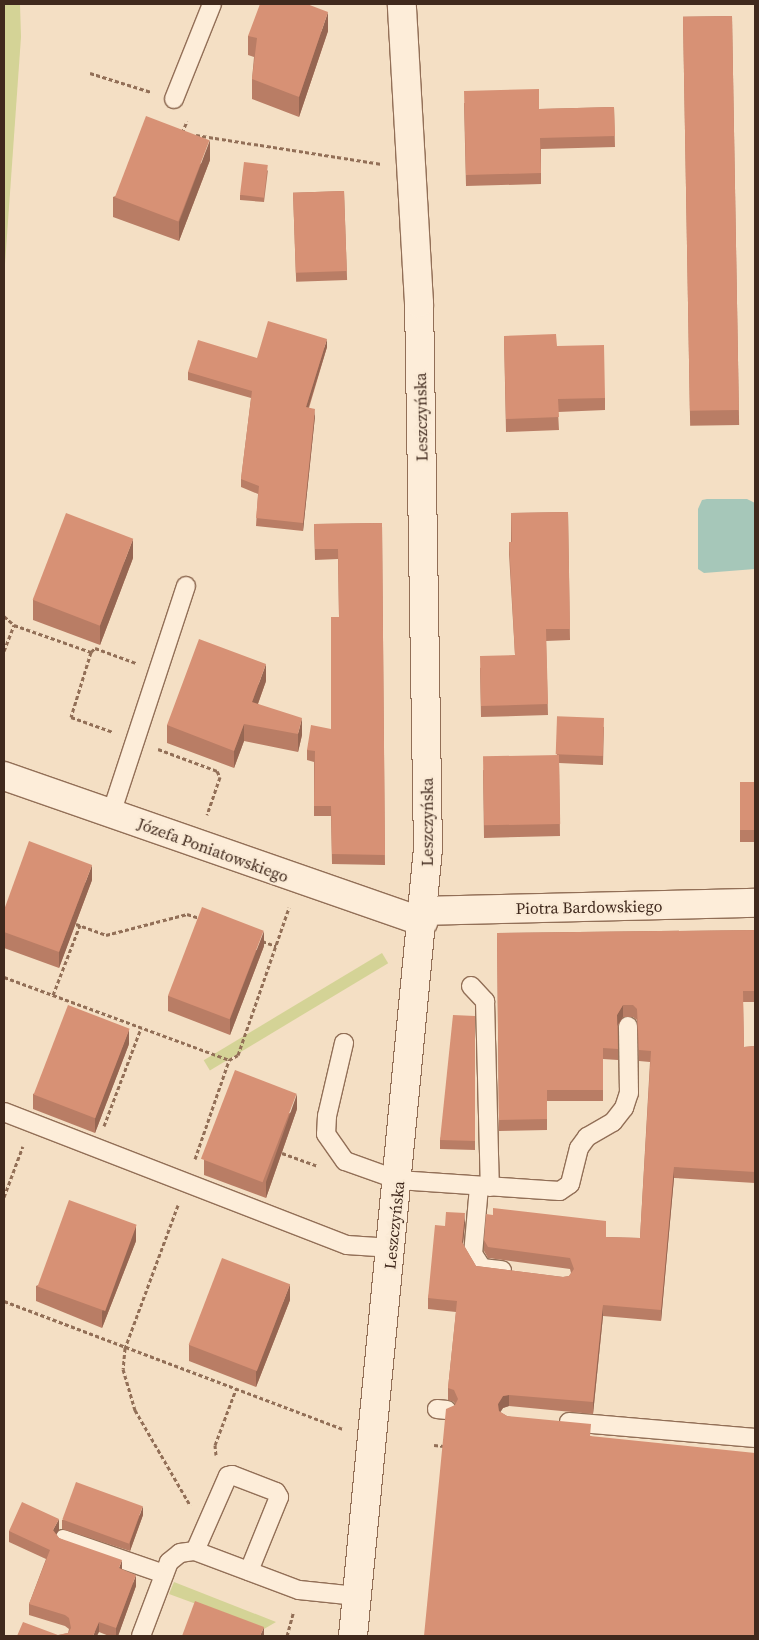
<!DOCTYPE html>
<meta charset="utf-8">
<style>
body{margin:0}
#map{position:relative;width:759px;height:1640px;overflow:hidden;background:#f4dfc4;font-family:"Source Serif 4",serif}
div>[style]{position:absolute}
.green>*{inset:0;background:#d4d396;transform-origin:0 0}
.water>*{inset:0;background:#a6c7b9}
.path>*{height:3px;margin-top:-1.5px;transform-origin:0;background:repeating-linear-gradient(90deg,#926f57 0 4px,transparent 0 6.5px)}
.roads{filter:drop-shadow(1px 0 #926f57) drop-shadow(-1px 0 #926f57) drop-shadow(0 1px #926f57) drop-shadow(0 -1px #926f57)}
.lane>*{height:18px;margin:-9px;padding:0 9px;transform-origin:9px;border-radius:9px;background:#fdedd9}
.street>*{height:28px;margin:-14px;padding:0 14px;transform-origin:14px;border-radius:14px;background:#fdedd9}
.wall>*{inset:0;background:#b97d65;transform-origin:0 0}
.shaded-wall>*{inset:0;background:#966652}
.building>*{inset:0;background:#d79175;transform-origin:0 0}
span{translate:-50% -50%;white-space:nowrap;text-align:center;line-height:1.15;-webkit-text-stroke:4.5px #faead5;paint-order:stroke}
.street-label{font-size:16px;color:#40291d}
.frame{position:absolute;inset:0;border:5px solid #40291d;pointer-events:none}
</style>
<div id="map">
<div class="green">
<i style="clip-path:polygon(4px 4px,20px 4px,21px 37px,4px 278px)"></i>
<i style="left:382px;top:953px;width:12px;height:208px;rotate:59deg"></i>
<i style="clip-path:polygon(174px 1582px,276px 1622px,264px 1629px,169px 1594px)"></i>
</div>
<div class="water">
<i style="clip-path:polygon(707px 499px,747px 499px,755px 503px,755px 569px,704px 573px,698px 569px,698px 509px,702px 500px)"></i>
</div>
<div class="path">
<i style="left:90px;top:73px;width:64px;rotate:17.3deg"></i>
<i style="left:182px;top:133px;width:13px;rotate:-67deg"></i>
<i style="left:196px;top:135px;width:188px;rotate:8.9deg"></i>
<i style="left:4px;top:616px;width:13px;rotate:42deg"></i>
<i style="left:14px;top:625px;width:82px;rotate:19.3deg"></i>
<i style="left:91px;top:652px;width:6px;rotate:-45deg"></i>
<i style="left:95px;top:648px;width:44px;rotate:20.1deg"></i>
<i style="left:4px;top:651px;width:28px;rotate:-69deg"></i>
<i style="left:91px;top:652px;width:68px;rotate:107.1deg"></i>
<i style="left:71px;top:717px;width:45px;rotate:19.7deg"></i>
<i style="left:158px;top:749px;width:63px;rotate:20.4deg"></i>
<i style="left:217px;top:771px;width:7px;rotate:63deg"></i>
<i style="left:220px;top:777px;width:40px;rotate:108.9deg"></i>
<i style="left:76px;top:924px;width:32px;rotate:20deg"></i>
<i style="left:106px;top:935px;width:84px;rotate:-14.5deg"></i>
<i style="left:187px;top:914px;width:16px;rotate:18deg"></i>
<i style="left:262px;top:941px;width:15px;rotate:20deg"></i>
<i style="left:4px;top:977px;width:240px;rotate:20.2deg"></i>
<i style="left:229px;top:1060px;width:10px;rotate:-29deg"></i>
<i style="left:238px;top:1055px;width:156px;rotate:-70.9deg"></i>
<i style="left:53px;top:995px;width:75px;rotate:-68.9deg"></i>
<i style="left:104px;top:1126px;width:105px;rotate:-69.3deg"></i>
<i style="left:282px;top:1153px;width:37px;rotate:20deg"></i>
<i style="left:195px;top:1159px;width:105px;rotate:-71deg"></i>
<i style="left:4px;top:1197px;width:54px;rotate:-69.6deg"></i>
<i style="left:178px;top:1205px;width:153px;rotate:110.3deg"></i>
<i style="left:125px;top:1348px;width:21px;rotate:95deg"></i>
<i style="left:123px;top:1369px;width:43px;rotate:73.7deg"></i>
<i style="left:135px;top:1410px;width:110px;rotate:59.9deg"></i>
<i style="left:4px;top:1301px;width:362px;rotate:20.7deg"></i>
<i style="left:434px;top:1445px;width:10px;rotate:6deg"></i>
<i style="left:216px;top:1455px;width:10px;rotate:-96deg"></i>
<i style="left:215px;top:1445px;width:60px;rotate:-69.4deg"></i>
<i style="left:287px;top:1636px;width:24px;rotate:-75deg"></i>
</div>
<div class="roads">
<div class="lane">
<i style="left:174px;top:99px;width:102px;rotate:-68.2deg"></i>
<i style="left:111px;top:814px;width:240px;rotate:-71.8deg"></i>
<i style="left:471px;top:986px;width:21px;rotate:47deg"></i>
<i style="left:485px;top:1001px;width:186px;rotate:88.5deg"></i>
<i style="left:344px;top:1043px;width:75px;rotate:103.1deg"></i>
<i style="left:327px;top:1116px;width:18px;rotate:93deg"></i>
<i style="left:326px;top:1134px;width:33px;rotate:55deg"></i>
<i style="left:345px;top:1161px;width:56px;rotate:19.7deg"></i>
<i style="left:398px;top:1180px;width:162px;rotate:3.9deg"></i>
<i style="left:560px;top:1191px;width:12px;rotate:-35deg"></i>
<i style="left:570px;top:1184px;width:37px;rotate:-76deg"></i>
<i style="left:579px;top:1148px;width:14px;rotate:-54deg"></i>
<i style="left:587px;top:1137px;width:30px;rotate:-30deg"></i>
<i style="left:613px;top:1122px;width:18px;rotate:-52deg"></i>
<i style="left:624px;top:1108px;width:16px;rotate:-72deg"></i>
<i style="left:629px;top:1093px;width:67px;rotate:-90.9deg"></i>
<i style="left:4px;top:1112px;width:368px;rotate:21.2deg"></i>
<i style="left:347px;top:1245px;width:45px;rotate:3.8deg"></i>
<i style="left:479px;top:1187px;width:67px;rotate:95.1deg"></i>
<i style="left:473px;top:1254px;width:17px;rotate:57deg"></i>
<i style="left:482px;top:1268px;width:20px;rotate:6deg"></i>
<i style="left:437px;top:1409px;width:10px;rotate:6deg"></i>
<i style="left:569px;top:1422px;width:187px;rotate:4.9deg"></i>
<i style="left:63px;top:1539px;width:107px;rotate:19.1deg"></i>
<i style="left:195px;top:1551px;width:82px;rotate:-66.3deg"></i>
<i style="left:228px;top:1476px;width:4px;rotate:-14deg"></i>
<i style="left:232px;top:1475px;width:47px;rotate:21.1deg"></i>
<i style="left:276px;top:1492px;width:6px;rotate:59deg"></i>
<i style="left:279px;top:1497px;width:80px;rotate:112.1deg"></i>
<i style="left:141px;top:1636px;width:79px;rotate:-69.3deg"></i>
<i style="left:169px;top:1562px;width:14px;rotate:-39deg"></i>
<i style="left:180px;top:1553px;width:15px;rotate:-8deg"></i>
<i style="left:195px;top:1551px;width:111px;rotate:20.6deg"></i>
<i style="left:299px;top:1590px;width:58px;rotate:5.9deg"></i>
</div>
<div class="street">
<i style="left:4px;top:776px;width:444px;rotate:19.2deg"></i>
<i style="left:423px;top:911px;width:332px;rotate:-1.4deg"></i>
<i style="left:353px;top:1636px;width:791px;rotate:-84.56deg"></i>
<i style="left:428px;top:849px;width:546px;rotate:-90.94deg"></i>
<i style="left:419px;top:303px;width:299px;rotate:-93.3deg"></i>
</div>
</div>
<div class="wall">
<i style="left:732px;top:16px;width:409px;height:49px;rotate:89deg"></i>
<i style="clip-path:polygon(328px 31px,299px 117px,252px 99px,252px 79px,254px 57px,248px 55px,248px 36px)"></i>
<i style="clip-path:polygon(464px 103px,539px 109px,614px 107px,615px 147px,541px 149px,541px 184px,466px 186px)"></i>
<i style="clip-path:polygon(210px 160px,179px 241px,113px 217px,113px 197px)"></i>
<i style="clip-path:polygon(268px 170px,264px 202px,240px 200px,240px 195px)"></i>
<i style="left:344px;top:191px;width:89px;height:51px;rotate:88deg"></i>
<i style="clip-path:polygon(504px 336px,557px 346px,605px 398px,605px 410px,558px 412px,559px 430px,506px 432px)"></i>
<i style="clip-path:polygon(327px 347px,309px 408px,315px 416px,303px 531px,256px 526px,258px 494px,241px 487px,241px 479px,251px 398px,188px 380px,188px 372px,257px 358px)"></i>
<i style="clip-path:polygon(568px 512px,570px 640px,546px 641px,548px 715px,481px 717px,480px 668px,515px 655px,509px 554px,509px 542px,511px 542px,511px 513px)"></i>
<i style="clip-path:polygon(382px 523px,385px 865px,332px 864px,331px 816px,314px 816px,314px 762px,307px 760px,307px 750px,331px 729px,339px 617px,338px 559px,315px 560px,314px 524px)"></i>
<i style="clip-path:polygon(133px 558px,100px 645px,33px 620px,33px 600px)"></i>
<i style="clip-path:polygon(266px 681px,258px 704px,302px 735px,298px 752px,244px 741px,234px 768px,167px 743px,167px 725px)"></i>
<i style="clip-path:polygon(557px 719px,604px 727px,603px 765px,559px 763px,560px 836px,484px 838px,483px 770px,557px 756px)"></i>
<i style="left:740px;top:782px;width:15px;height:60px"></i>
<i style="clip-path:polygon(92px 880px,59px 968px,4px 948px,4px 910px)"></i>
<i style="clip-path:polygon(755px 930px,755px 1002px,743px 1002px,744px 1047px,755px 1046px,755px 1183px,674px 1178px,661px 1321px,603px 1316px,593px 1414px,509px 1406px,503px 1408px,500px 1412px,507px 1416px,591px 1436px,755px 1636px,455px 1405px,454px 1402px,448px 1400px,448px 1388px,456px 1312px,428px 1309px,428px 1298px,445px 1226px,465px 1224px,463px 1244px,476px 1266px,563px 1277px,569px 1276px,571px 1273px,570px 1269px,488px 1258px,484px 1251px,484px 1240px,606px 1237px,640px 1238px,650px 1062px,639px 1061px,637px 1020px,633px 1017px,623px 1017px,618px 1026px,618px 1060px,603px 1059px,603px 1101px,547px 1101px,547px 1130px,499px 1131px,497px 933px)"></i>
<i style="clip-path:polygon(264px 946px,230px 1035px,168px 1011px,168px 996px)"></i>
<i style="clip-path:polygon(475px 1016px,475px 1150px,440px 1149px,440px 1140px)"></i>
<i style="clip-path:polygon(129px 1044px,95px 1133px,33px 1109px,33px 1094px)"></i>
<i style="clip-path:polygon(297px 1109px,266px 1198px,204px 1175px,204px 1160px)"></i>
<i style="clip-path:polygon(136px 1241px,102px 1328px,36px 1301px,36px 1286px)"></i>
<i style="clip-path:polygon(290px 1300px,256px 1387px,189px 1361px,189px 1345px)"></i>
<i style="clip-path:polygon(143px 1515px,130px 1551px,62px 1529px,62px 1520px)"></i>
<i style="clip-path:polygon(59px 1530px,56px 1534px,59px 1538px,122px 1569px,136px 1586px,118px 1636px,109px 1636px,99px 1632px,58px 1635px,68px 1633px,69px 1629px,65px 1626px,29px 1615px,29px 1604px,46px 1559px,9px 1542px,9px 1531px)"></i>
</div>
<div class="shaded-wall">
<i style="clip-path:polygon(328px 12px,328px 31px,299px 117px,299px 97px)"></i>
<i style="clip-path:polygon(210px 140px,210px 160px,179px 241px,179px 222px)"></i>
<i style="clip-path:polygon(327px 339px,327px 347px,306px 415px,306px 407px)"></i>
<i style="clip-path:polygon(315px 409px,315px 416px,303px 531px,303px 523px)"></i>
<i style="clip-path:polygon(133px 539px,133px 558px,100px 645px,100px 625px)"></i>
<i style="clip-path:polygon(266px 664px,266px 681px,252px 720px,252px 702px)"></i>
<i style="clip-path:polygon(302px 718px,302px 735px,298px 752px,298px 734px)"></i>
<i style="clip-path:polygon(244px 724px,244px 741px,234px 768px,234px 751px)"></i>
<i style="clip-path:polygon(92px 865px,92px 880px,59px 968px,59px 952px)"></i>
<i style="clip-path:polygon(264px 931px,264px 946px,230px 1035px,230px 1019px)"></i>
<i style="clip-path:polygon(623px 1005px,623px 1017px,617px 1026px,617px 1015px)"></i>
<i style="clip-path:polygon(129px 1029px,129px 1044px,95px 1133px,95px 1118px)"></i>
<i style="clip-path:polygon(297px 1094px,297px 1109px,266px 1198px,266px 1182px)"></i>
<i style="clip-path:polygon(674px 1167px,674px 1178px,661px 1321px,661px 1310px)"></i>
<i style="clip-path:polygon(465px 1213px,465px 1224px,462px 1254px,462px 1242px)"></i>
<i style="clip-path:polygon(136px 1225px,136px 1241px,102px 1328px,102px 1312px)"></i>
<i style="clip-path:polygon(290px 1284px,290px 1300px,256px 1387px,256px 1372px)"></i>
<i style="clip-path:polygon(603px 1305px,603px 1316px,593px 1414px,593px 1402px)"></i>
<i style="clip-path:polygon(509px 1395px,509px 1406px,503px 1408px,498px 1416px,498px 1404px,503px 1396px)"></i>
<i style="clip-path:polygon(143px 1506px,143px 1515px,130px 1551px,130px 1542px)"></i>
<i style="clip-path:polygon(59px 1519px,59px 1530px,53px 1541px,53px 1530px)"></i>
<i style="clip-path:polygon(122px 1560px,122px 1571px,119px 1568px)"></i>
<i style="clip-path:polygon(136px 1575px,136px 1586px,118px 1636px,116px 1636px,116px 1628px)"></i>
<i style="clip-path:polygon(99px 1622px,99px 1632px,97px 1636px,93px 1636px)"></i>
<i style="clip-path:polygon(264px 1627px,264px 1636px,260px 1636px)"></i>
</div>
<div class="building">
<i style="clip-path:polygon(260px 4px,307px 4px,328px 12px,299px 97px,252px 79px,257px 38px,248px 36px)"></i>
<i style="left:732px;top:16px;width:394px;height:49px;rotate:89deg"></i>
<i style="clip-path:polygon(539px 89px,539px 109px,614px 107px,615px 136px,540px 138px,541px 173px,466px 175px,464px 91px)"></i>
<i style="left:146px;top:116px;width:68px;height:87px;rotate:21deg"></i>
<i style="left:244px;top:162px;width:24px;height:33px;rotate:7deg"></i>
<i style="left:344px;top:191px;width:80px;height:51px;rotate:88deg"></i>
<i style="clip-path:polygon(268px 321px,327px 339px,306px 407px,315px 409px,303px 523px,256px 518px,259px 486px,241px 479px,252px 391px,188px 372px,198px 340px,257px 358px)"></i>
<i style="clip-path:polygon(556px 334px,557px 346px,604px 345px,605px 398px,558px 399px,559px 417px,506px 419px,504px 336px)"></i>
<i style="clip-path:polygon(568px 512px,570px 629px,546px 629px,548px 704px,481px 706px,480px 656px,515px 655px,509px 542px,512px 542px,511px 513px)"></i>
<i style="left:66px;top:513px;width:72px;height:93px;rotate:21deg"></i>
<i style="clip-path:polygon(382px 523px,385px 855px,332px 854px,331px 806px,314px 806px,315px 751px,307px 750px,311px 725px,331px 729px,331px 617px,339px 617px,338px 549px,315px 549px,314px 524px)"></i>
<i style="clip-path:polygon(199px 639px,266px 664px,252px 702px,302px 718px,298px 734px,244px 724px,234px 751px,167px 725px)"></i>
<i style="left:604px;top:718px;width:38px;height:47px;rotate:92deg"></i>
<i style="left:559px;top:755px;width:69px;height:76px;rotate:89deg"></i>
<i style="left:740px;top:782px;width:15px;height:48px"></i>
<i style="clip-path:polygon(29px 841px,92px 865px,59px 952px,4px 932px,4px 910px)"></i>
<i style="left:202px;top:907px;width:66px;height:95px;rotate:21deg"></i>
<i style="clip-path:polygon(755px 930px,755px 991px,743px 991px,744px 1047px,755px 1046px,755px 1172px,674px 1167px,661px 1310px,603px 1305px,593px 1402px,509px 1395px,503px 1396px,498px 1404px,499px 1411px,507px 1416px,591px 1424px,590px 1436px,755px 1453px,755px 1636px,424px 1636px,446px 1409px,455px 1405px,458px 1399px,454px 1390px,448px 1388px,457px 1301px,428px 1298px,435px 1225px,445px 1226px,446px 1212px,465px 1213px,462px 1242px,476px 1266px,563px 1277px,569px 1276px,574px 1269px,570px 1258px,488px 1247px,484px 1240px,486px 1214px,493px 1215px,493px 1208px,606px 1221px,606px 1237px,640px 1238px,651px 1051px,639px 1050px,637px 1009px,633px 1005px,623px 1005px,617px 1015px,618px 1049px,603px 1048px,603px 1090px,547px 1090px,547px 1119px,499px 1120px,497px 933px)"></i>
<i style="left:68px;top:1005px;width:66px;height:96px;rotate:21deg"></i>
<i style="clip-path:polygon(453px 1015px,475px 1016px,475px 1141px,440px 1140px)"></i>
<i style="left:235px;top:1070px;width:66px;height:95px;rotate:21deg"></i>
<i style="left:69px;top:1200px;width:72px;height:92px;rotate:20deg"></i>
<i style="left:222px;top:1258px;width:73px;height:93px;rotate:21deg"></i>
<i style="left:76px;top:1482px;width:71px;height:40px;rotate:20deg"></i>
<i style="clip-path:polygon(22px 1502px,59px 1519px,53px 1530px,59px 1538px,122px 1560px,119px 1568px,136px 1575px,116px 1628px,99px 1622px,93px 1636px,17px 1636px,23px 1622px,58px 1635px,68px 1633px,71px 1628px,69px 1618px,65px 1615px,29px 1604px,50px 1550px,9px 1531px)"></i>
<i style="clip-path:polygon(195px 1601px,264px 1627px,260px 1636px,182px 1636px)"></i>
</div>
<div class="street-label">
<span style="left:421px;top:417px;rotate:-91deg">Leszczyńska</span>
<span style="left:427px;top:822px;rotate:-90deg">Leszczyńska</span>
<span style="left:213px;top:850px;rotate:20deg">Józefa Poniatowskiego</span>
<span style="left:589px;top:907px;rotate:-1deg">Piotra Bardowskiego</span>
<span style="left:394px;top:1225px;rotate:-84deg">Leszczyńska</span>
</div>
<div class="frame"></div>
</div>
